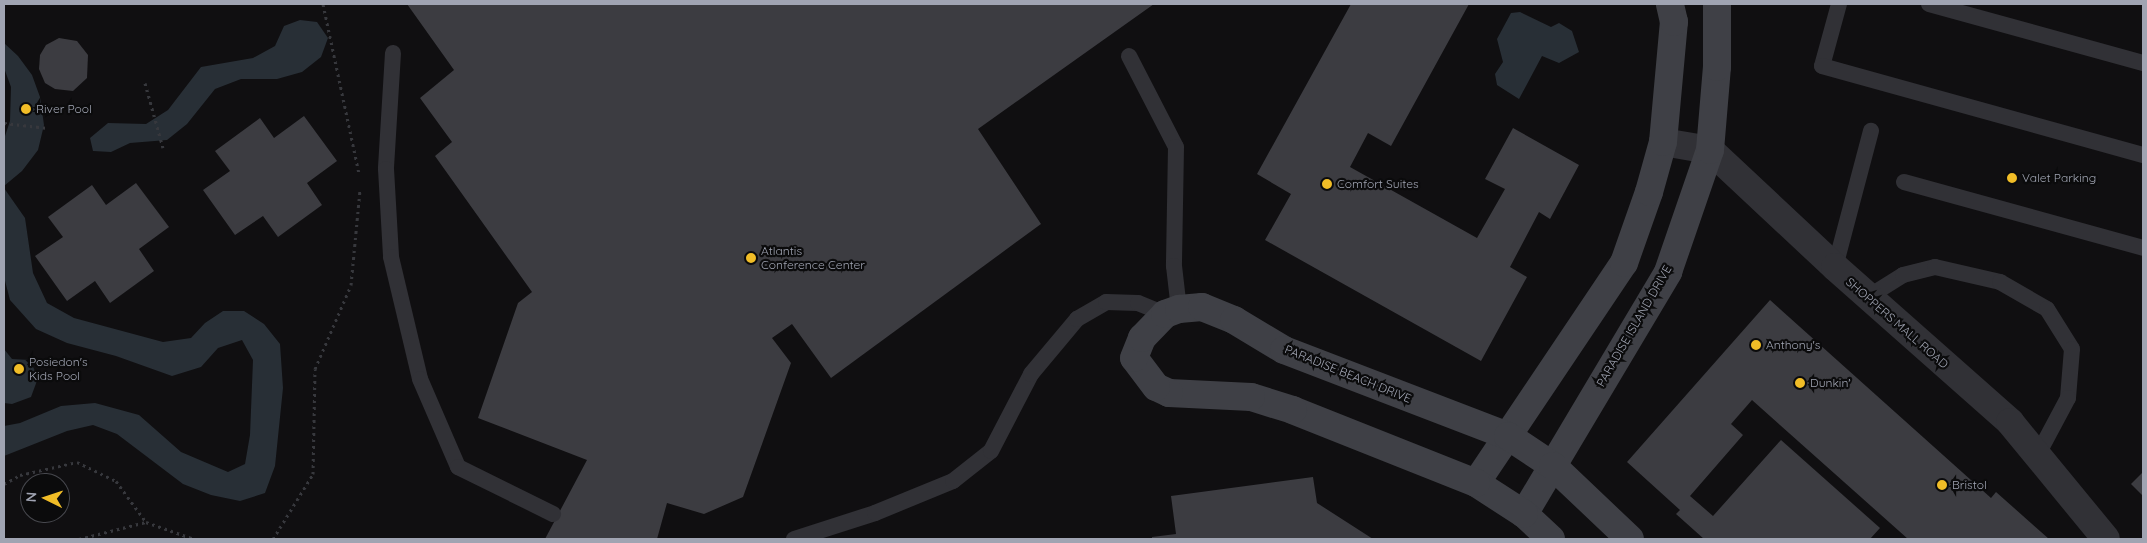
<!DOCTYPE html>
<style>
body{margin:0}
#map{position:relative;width:2147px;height:543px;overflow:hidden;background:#100f11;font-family:Quicksand,sans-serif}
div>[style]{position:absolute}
.water>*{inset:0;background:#282f36}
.building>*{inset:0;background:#3c3c41}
.path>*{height:3px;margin-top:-1.5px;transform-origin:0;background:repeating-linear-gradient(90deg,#37383d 0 2.5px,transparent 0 6.5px)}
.lane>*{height:16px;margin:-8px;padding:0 8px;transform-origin:8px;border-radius:8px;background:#313136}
.street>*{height:28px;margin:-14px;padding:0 14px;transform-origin:14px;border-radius:14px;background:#313136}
.secondary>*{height:28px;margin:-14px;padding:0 14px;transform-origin:14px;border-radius:14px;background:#3f4046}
.dots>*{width:14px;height:14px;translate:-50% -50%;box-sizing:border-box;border:2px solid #0b0b0c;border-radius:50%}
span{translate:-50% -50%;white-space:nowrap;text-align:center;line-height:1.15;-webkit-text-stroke:4.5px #0b0b0c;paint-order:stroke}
.poi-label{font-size:12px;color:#a0a4b2}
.left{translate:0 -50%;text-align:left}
.street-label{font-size:12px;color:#a0a4b2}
.frame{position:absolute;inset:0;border:5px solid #a0a4b2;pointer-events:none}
.north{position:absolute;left:20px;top:473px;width:50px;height:50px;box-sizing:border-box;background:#0b0b0c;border:1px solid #47484e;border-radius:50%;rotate:274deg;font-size:14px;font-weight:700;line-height:20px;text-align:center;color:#a0a4b2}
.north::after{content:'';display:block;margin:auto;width:18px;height:22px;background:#f1bd27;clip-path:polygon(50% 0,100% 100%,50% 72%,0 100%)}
</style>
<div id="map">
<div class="water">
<i style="clip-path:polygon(1520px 12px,1551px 27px,1559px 23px,1572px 31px,1579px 52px,1559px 63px,1542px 56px,1519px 99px,1497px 85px,1495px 74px,1503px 62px,1497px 39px,1511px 13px)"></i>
<i style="clip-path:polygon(300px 20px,317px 22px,328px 38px,321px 57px,302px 72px,277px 79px,241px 79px,215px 89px,187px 124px,167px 140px,130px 143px,111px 152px,93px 151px,90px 138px,108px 123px,146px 124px,168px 110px,201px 67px,253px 58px,275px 46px,284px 26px)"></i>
<i style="clip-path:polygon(4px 43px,18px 56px,32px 75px,40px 97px,44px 125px,38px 150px,22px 171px,4px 186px,4px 139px,10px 121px,11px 87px,4px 68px)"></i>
<i style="clip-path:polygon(4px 188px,25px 218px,33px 273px,47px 303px,74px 318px,163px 342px,191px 338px,205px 323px,223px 311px,244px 311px,264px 324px,280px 344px,283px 388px,275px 466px,265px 493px,240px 501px,211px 495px,183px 484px,117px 434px,93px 425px,67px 431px,4px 456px,4px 426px,20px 423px,61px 406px,95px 403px,139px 415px,181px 452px,228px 472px,245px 464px,250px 435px,253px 360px,242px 340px,218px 348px,201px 367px,172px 376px,116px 356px,67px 343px,36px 329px,10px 300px,4px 277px)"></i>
<i style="clip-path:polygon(4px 349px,12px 359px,30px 360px,38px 378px,31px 397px,12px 404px,4px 403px)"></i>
</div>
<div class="building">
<i style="clip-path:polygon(407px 4px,1154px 4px,978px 129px,1041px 224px,831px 378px,792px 324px,772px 338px,791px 363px,743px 497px,704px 514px,667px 503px,657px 539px,545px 539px,587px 460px,478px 418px,518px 303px,532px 292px,435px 156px,452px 142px,420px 98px,454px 70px)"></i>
<i style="clip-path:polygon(1351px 4px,1469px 4px,1391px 146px,1368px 133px,1350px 167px,1477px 238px,1505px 189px,1485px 179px,1513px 128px,1579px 165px,1550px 219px,1539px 212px,1510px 267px,1527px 277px,1481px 361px,1265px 240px,1291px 194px,1257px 174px)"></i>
<i style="clip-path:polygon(59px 38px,77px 41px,88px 55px,87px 78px,73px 91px,55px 89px,45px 83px,39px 69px,40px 55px,46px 45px)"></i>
<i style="clip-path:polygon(304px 116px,337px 161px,307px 183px,322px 205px,278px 237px,263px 216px,235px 235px,203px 190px,230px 171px,215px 151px,260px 118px,274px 138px)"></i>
<i style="clip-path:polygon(136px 183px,169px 227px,139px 249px,154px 271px,110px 303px,95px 281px,67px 301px,35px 256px,63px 237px,48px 217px,92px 185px,106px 205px)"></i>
<i style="clip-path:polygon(1770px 300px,1991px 498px,1996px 492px,2049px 539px,1908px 539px,1752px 400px,1731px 424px,1743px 435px,1690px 496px,1713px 516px,1781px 440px,1880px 528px,1870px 539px,1704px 539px,1676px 514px,1680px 510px,1627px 462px)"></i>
<i style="clip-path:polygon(2143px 472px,2143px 496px,2131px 484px)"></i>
<i style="clip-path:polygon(1313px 477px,1317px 503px,1373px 539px,1152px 539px,1152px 537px,1176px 534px,1171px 496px)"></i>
</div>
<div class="path">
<i style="left:323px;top:4px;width:173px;rotate:78deg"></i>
<i style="left:145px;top:83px;width:67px;rotate:74.5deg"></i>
<i style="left:4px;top:123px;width:44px;rotate:6.5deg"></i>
<i style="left:4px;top:484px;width:18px;rotate:-29deg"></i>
<i style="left:20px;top:475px;width:58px;rotate:-12.8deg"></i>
<i style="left:77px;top:462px;width:43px;rotate:26deg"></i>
<i style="left:116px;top:481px;width:51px;rotate:53.8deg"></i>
<i style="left:146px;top:522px;width:51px;rotate:19.5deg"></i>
<i style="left:79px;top:539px;width:69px;rotate:-14.2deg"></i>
<i style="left:273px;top:539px;width:76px;rotate:-58.4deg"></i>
<i style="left:313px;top:474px;width:105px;rotate:-88.9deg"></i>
<i style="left:315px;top:369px;width:91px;rotate:-66.8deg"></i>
<i style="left:351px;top:285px;width:96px;rotate:-84.6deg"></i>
</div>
<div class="lane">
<i style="left:1839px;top:4px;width:64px;rotate:105.3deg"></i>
<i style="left:1822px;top:66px;width:333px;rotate:15.5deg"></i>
<i style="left:1929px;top:4px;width:222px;rotate:15.4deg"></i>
<i style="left:393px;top:53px;width:116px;rotate:93.5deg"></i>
<i style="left:386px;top:169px;width:88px;rotate:86.7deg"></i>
<i style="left:391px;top:257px;width:125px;rotate:76.6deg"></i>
<i style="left:420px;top:379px;width:96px;rotate:66.6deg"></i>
<i style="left:458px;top:467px;width:106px;rotate:26.3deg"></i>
<i style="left:1129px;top:56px;width:102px;rotate:62.7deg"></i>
<i style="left:1176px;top:147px;width:119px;rotate:91deg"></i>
<i style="left:1174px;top:266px;width:43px;rotate:83.4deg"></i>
<i style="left:1904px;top:182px;width:248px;rotate:15.4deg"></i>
<i style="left:1835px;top:267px;width:141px;rotate:-75.2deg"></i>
<i style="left:1868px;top:297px;width:41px;rotate:-32.2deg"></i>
<i style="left:1903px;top:275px;width:33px;rotate:-14deg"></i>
<i style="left:1935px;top:267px;width:67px;rotate:13deg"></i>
<i style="left:2000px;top:282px;width:54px;rotate:29.9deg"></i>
<i style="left:2047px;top:309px;width:47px;rotate:58deg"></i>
<i style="left:2072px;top:349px;width:49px;rotate:94.7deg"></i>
<i style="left:2068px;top:398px;width:66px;rotate:118.1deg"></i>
<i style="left:794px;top:539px;width:85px;rotate:-17.8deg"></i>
<i style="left:875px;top:513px;width:84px;rotate:-22.3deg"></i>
<i style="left:953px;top:481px;width:48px;rotate:-38.3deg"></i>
<i style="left:991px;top:451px;width:87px;rotate:-62.5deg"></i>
<i style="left:1031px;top:374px;width:72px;rotate:-50.1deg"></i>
<i style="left:1077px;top:319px;width:34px;rotate:-30deg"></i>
<i style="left:1106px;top:302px;width:32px;rotate:2deg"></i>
<i style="left:1138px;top:303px;width:29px;rotate:22deg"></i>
</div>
<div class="street">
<i style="left:1663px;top:142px;width:48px;rotate:9.7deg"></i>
<i style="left:1710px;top:150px;width:171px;rotate:43.1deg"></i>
<i style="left:1835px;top:267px;width:234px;rotate:41.5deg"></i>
<i style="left:2010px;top:422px;width:151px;rotate:50.6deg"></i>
</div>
<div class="secondary">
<i style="left:1476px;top:483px;width:265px;rotate:-56.1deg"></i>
<i style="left:1624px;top:263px;width:75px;rotate:-70.6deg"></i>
<i style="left:1649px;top:192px;width:52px;rotate:-74.4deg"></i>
<i style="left:1663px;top:142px;width:121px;rotate:-84.8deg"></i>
<i style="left:1674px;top:22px;width:18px;rotate:-103deg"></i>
<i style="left:1524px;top:514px;width:282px;rotate:-59.2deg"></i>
<i style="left:1668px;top:272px;width:129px;rotate:-71deg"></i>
<i style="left:1710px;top:150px;width:83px;rotate:-85.2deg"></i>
<i style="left:1717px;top:67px;width:63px;rotate:-90deg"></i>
<i style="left:1551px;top:539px;width:37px;rotate:-137deg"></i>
<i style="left:1524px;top:514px;width:57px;rotate:-147.1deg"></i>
<i style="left:1476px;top:483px;width:197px;rotate:-158.3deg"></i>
<i style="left:1293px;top:410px;width:44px;rotate:-162.8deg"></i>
<i style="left:1251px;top:397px;width:82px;rotate:-177.2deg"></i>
<i style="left:1169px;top:393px;width:14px;rotate:-155deg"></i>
<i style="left:1156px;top:387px;width:36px;rotate:-127deg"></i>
<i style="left:1134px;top:358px;width:22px;rotate:-68deg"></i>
<i style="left:1142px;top:338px;width:33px;rotate:-46deg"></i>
<i style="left:1165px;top:314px;width:15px;rotate:-20deg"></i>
<i style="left:1179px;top:309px;width:23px;rotate:-5deg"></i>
<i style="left:1202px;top:307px;width:35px;rotate:22deg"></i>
<i style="left:1234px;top:320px;width:58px;rotate:31deg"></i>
<i style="left:1284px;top:350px;width:240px;rotate:21deg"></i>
<i style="left:1508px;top:436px;width:54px;rotate:33.7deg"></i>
<i style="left:1553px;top:466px;width:106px;rotate:43.5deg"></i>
</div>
<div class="dots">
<i style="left:26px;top:109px;background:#f1bd27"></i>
<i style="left:2012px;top:178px;background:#f1bd27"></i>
<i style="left:1327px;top:184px;background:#f1bd27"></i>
<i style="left:751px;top:258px;background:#f1bd27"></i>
<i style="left:1756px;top:345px;background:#f1bd27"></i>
<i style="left:19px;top:369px;background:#f1bd27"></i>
<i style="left:1800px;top:383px;background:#f1bd27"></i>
<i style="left:1942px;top:485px;background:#f1bd27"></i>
</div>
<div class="poi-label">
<span class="left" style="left:36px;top:109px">River Pool</span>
<span class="left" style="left:2022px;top:178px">Valet Parking</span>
<span class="left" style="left:1337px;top:184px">Comfort Suites</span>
<span class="left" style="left:761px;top:258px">Atlantis<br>Conference Center</span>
<span class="left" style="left:1766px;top:345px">Anthony's</span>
<span class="left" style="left:29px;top:369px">Posiedon's<br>Kids Pool</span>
<span class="left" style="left:1810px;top:383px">Dunkin'</span>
<span class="left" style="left:1952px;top:485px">Bristol</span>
</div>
<div class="street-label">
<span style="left:1897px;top:323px;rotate:41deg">SHOPPERS MALL ROAD</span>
<span style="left:1634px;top:326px;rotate:-60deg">PARADISE ISLAND DRIVE</span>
<span style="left:1348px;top:374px;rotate:22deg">PARADISE BEACH DRIVE</span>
</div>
<div class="frame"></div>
<div class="north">N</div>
</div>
